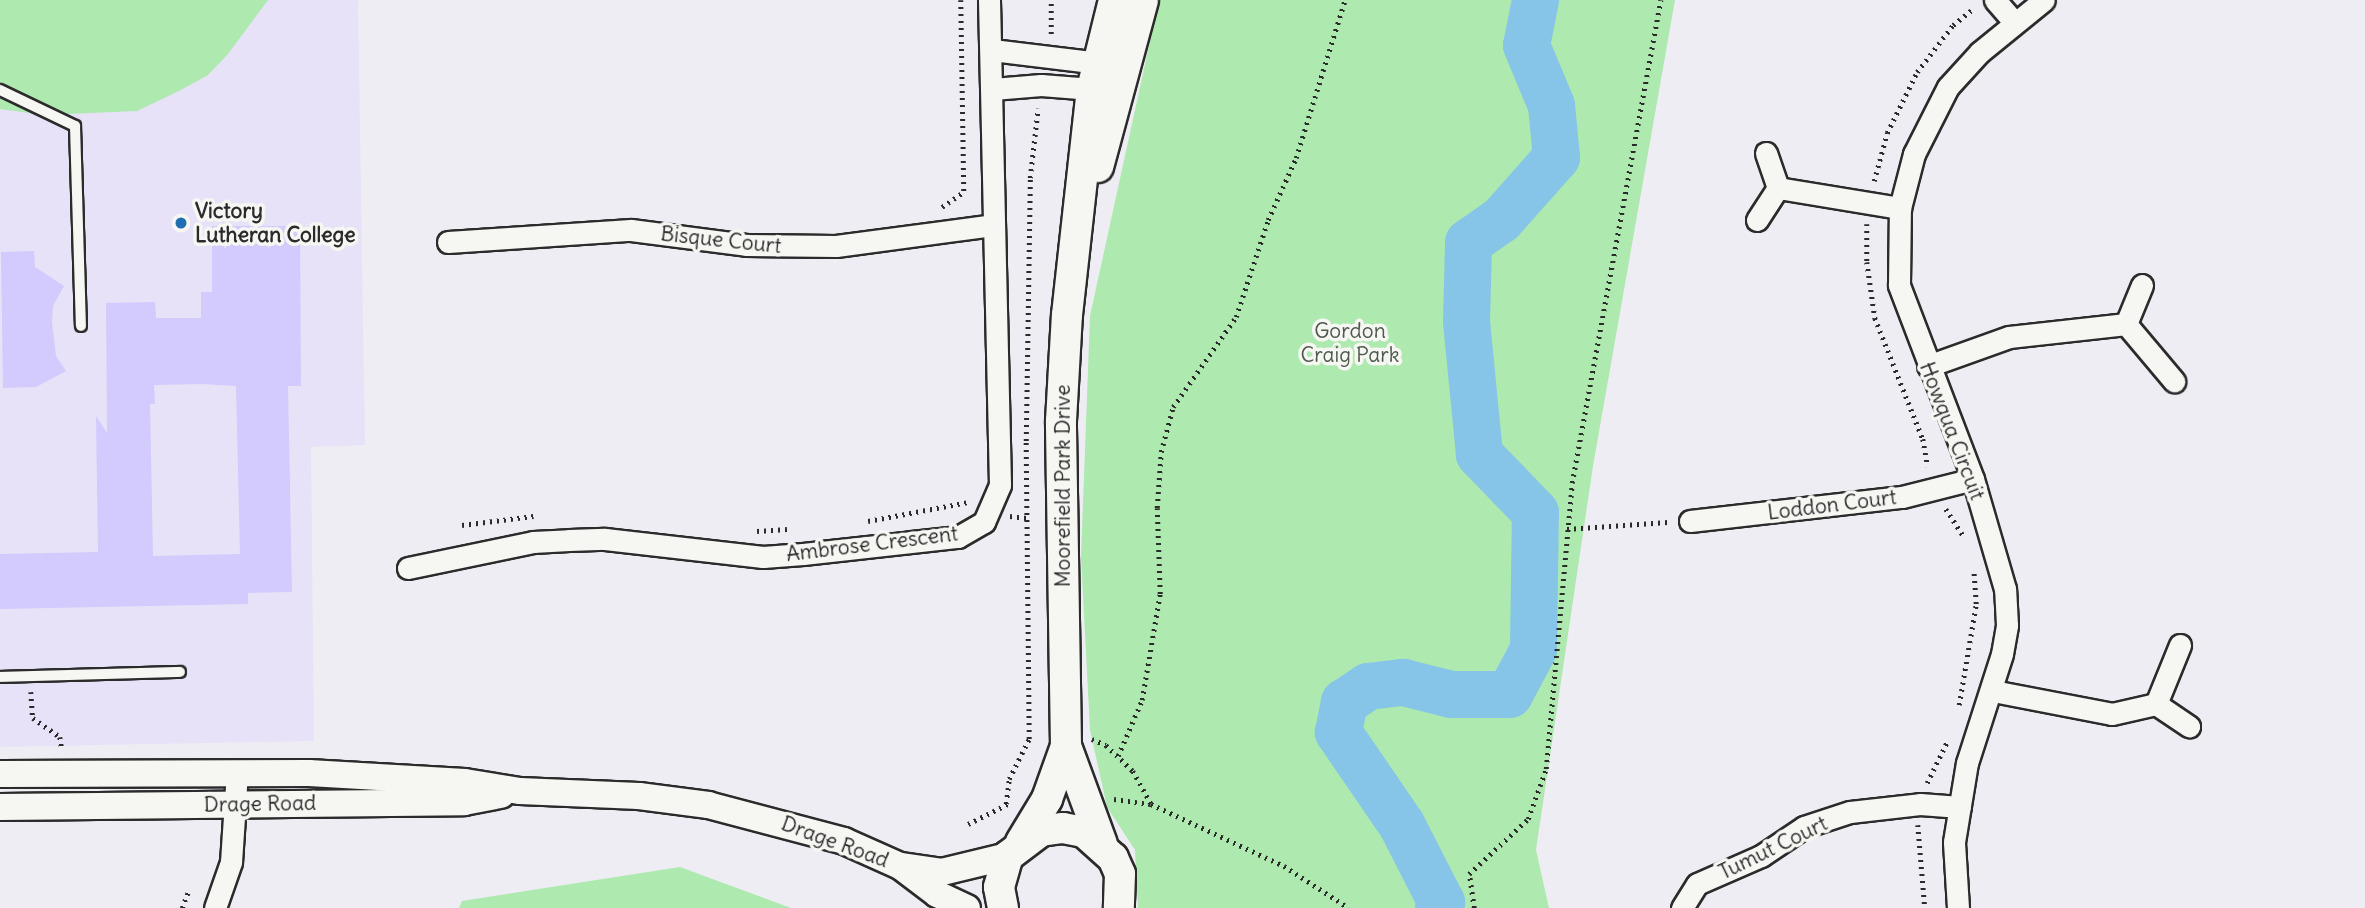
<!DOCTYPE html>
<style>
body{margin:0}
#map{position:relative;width:2365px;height:908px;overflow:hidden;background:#efedf4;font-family:Delius,sans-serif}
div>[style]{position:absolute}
.built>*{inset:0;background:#e7e2f7}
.green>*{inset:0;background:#aee9af}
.river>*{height:47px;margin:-23.5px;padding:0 23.5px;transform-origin:23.5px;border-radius:23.5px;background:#86c5e7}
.building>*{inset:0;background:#d3cafd}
.path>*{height:4.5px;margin-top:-2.25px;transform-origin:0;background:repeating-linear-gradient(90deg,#2b2b2b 0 2px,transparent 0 7px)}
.roads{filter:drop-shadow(2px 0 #2b2b2b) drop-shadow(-2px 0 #2b2b2b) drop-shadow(0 2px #2b2b2b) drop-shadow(0 -2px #2b2b2b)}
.service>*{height:10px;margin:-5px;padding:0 5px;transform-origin:5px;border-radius:5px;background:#f6f6f2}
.minor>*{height:21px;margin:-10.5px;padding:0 10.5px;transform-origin:10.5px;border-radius:10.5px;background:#f6f6f2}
.tertiary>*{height:26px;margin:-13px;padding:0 13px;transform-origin:13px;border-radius:13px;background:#f6f6f2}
.secondary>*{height:30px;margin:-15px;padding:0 15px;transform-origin:15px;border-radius:15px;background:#f6f6f2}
.dots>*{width:19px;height:19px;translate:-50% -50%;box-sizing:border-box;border:4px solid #f6f6f2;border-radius:50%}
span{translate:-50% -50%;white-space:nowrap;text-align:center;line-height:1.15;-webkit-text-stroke:7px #f6f6f2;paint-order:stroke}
.poi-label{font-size:21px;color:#2b2b2b;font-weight:700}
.left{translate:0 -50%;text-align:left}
.street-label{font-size:21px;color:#2b2b2b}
.park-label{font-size:21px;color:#4c5a4c}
</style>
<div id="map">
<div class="built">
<i style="clip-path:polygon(0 0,358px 0,365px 445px,311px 447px,314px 741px,0 747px)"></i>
</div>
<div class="green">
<i style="clip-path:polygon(0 0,268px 0,228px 54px,208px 75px,179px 91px,137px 111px,44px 115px,0 109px)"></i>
<i style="clip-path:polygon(1159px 0,1675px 0,1593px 466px,1536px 850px,1549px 908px,1138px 908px,1135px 850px,1107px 807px,1090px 730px,1081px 557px,1090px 316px)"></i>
<i style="clip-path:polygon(680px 867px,791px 908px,459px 908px,462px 901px)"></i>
</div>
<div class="river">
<i style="left:1438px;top:908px;width:7px;rotate:-63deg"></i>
<i style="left:1441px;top:902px;width:88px;rotate:-117.1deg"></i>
<i style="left:1401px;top:824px;width:112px;rotate:-124.4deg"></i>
<i style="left:1338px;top:732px;width:31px;rotate:-79deg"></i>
<i style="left:1344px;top:702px;width:29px;rotate:-34deg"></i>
<i style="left:1368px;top:686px;width:35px;rotate:-7deg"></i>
<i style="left:1403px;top:682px;width:49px;rotate:14deg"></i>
<i style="left:1451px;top:694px;width:58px"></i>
<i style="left:1509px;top:694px;width:51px;rotate:-61.9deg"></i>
<i style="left:1533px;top:649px;width:137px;rotate:-89.2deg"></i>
<i style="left:1535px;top:512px;width:81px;rotate:-134deg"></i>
<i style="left:1479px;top:454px;width:134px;rotate:-95.6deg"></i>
<i style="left:1466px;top:321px;width:79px;rotate:-88.5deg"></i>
<i style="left:1468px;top:242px;width:40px;rotate:-34.9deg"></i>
<i style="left:1501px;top:219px;width:83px;rotate:-48.4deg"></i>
<i style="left:1556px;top:157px;width:52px;rotate:-95.5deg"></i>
<i style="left:1551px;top:105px;width:65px;rotate:-112.6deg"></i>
<i style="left:1526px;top:45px;width:46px;rotate:-78.7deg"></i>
</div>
<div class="building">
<i style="clip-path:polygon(evenodd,212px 226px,300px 226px,301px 386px,288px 386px,292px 592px,248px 593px,248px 604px,0 609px,0 554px,98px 552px,96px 416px,107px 433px,106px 303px,155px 302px,156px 318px,201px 318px,201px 292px,212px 292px,212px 226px,202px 384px,236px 386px,240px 554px,153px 556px,150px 404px,155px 404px,154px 385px,202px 384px)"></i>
<i style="clip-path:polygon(34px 251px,35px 267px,64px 286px,53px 306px,52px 322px,56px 356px,66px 371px,36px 387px,3px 388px,1px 252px)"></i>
</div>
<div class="path">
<i style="left:961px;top:0;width:194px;rotate:89.1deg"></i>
<i style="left:1051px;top:34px;width:34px;rotate:-90deg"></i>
<i style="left:1874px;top:181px;width:50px;rotate:-74.8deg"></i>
<i style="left:1887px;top:133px;width:68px;rotate:-63.8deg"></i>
<i style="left:1917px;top:72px;width:59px;rotate:-52.5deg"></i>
<i style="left:1953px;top:25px;width:27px;rotate:-39deg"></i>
<i style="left:942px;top:207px;width:24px;rotate:-35deg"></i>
<i style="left:1867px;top:224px;width:38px;rotate:90deg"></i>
<i style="left:1867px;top:262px;width:57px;rotate:81.9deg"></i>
<i style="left:1875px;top:318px;width:130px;rotate:68.4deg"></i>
<i style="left:1923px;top:439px;width:28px;rotate:80deg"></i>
<i style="left:1946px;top:509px;width:33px;rotate:57deg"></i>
<i style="left:1010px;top:516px;width:17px;rotate:7deg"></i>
<i style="left:868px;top:521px;width:103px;rotate:-10.7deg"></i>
<i style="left:462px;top:525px;width:72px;rotate:-7.2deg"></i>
<i style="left:1567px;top:529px;width:101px;rotate:-4deg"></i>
<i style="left:757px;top:531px;width:30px;rotate:-4deg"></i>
<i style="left:31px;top:692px;width:26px;rotate:86deg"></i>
<i style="left:33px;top:718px;width:33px;rotate:35deg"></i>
<i style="left:60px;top:737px;width:12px;rotate:81deg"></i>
<i style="left:1959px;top:705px;width:102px;rotate:-80.4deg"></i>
<i style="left:1976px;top:604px;width:32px;rotate:-94deg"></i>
<i style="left:1092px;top:739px;width:15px;rotate:23deg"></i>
<i style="left:1106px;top:745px;width:37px;rotate:44deg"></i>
<i style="left:1133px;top:771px;width:37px;rotate:61deg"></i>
<i style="left:1118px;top:756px;width:61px;rotate:-66.8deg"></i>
<i style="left:1142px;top:700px;width:108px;rotate:-80.4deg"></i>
<i style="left:1160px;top:594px;width:86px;rotate:-92deg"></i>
<i style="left:1157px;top:508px;width:56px;rotate:-85.9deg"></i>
<i style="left:1161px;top:452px;width:47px;rotate:-75.1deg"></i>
<i style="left:1173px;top:407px;width:110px;rotate:-55deg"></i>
<i style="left:1236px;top:317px;width:102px;rotate:-71.7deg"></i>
<i style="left:1268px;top:220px;width:68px;rotate:-65.7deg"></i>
<i style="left:1296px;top:158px;width:165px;rotate:-72.8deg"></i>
<i style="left:1927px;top:783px;width:48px;rotate:-64deg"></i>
<i style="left:1114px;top:799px;width:37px;rotate:8deg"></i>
<i style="left:1151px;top:804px;width:147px;rotate:25deg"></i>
<i style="left:1284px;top:866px;width:77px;rotate:32.9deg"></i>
<i style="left:1006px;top:804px;width:25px;rotate:-83deg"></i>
<i style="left:1009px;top:779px;width:45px;rotate:-63.4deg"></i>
<i style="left:1029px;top:739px;width:298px;rotate:-90.6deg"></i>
<i style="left:1026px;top:441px;width:263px;rotate:-89.1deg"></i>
<i style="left:1030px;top:178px;width:70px;rotate:-83.5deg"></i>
<i style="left:968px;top:824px;width:45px;rotate:-26.6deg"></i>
<i style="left:1918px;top:825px;width:83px;rotate:85.2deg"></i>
<i style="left:182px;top:908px;width:17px;rotate:-69deg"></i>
<i style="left:1474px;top:908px;width:34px;rotate:-98deg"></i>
<i style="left:1469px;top:874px;width:81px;rotate:-43deg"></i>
<i style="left:1528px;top:819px;width:53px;rotate:-70.2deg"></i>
<i style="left:1546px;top:769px;width:287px;rotate:-84.8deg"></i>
<i style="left:1572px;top:483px;width:491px;rotate:-79.6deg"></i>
</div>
<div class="roads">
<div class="service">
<i style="left:0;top:90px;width:83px;rotate:25.6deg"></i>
<i style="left:75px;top:126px;width:200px;rotate:88.3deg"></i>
<i style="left:0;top:677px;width:180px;rotate:-1.6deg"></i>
</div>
<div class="minor">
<i style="left:1995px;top:0;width:29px;rotate:49deg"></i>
<i style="left:992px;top:50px;width:108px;rotate:6.9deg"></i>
<i style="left:1099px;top:63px;width:12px;rotate:42deg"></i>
<i style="left:993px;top:89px;width:48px;rotate:-4.8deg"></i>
<i style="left:1041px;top:85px;width:51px;rotate:4.5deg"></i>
<i style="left:1092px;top:89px;width:14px;rotate:-17deg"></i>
<i style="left:1766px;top:153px;width:37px;rotate:71deg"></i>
<i style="left:1757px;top:220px;width:38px;rotate:-57deg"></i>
<i style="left:1778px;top:188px;width:124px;rotate:9.3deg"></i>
<i style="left:448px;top:242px;width:183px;rotate:-3.8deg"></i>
<i style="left:631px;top:230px;width:116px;rotate:7.4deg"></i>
<i style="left:746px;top:245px;width:90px;rotate:0.6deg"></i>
<i style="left:836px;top:246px;width:158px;rotate:-7.6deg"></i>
<i style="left:2126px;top:324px;width:75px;rotate:49.9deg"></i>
<i style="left:1928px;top:366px;width:86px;rotate:-19.7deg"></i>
<i style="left:2009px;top:337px;width:118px;rotate:-6.3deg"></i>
<i style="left:2126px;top:324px;width:42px;rotate:-67.7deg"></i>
<i style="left:1690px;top:521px;width:213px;rotate:-6.5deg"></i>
<i style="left:1902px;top:497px;width:73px;rotate:-14.2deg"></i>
<i style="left:408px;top:568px;width:128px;rotate:-11.7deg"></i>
<i style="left:533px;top:542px;width:36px;rotate:-3deg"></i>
<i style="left:569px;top:540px;width:36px;rotate:-2deg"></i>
<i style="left:605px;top:539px;width:159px;rotate:6.5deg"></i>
<i style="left:763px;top:557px;width:40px;rotate:-4.3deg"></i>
<i style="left:803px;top:554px;width:156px;rotate:-6.3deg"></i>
<i style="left:958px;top:537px;width:30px;rotate:-30deg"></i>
<i style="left:984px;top:522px;width:40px;rotate:-66.6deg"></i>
<i style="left:1000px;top:485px;width:485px;rotate:-91.3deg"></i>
<i style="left:2180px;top:645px;width:64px;rotate:112.1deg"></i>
<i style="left:2156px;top:704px;width:40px;rotate:34deg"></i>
<i style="left:1993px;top:691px;width:121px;rotate:10.9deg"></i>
<i style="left:2112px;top:714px;width:45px;rotate:-12.8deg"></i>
<i style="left:215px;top:908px;width:49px;rotate:-70.8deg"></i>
<i style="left:231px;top:862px;width:90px;rotate:-86.2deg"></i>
<i style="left:1682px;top:908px;width:28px;rotate:-58deg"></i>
<i style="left:1697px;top:884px;width:70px;rotate:-23.6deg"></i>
<i style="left:1761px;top:856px;width:52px;rotate:-34deg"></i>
<i style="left:1804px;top:827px;width:48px;rotate:-18.1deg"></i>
<i style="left:1850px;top:812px;width:70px;rotate:-6.5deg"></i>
<i style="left:1920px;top:804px;width:40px;rotate:4.3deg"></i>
<i style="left:1958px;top:908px;width:66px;rotate:-93.5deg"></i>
<i style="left:1954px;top:842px;width:80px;rotate:-80.7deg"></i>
<i style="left:1967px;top:763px;width:114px;rotate:-72.2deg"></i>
<i style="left:2002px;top:654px;width:29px;rotate:-80deg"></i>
<i style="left:2007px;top:625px;width:36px;rotate:-93deg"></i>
<i style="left:2005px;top:589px;width:115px;rotate:-106.2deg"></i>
<i style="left:1973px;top:479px;width:208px;rotate:-110.9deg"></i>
<i style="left:1899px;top:285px;width:77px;rotate:-89.3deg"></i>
<i style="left:1900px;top:208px;width:56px;rotate:-75.5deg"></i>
<i style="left:1914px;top:154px;width:75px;rotate:-63.1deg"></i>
<i style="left:1948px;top:87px;width:47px;rotate:-47.6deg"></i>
<i style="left:1980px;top:52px;width:82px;rotate:-39.1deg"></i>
</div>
<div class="tertiary">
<i style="left:0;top:774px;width:309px;rotate:-0.2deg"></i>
<i style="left:309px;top:773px;width:156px;rotate:3.3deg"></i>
<i style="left:465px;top:782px;width:56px;rotate:9.3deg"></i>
<i style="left:520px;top:791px;width:119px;rotate:2.4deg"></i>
<i style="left:639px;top:796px;width:70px;rotate:7.4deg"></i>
<i style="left:708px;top:805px;width:141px;rotate:14.8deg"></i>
<i style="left:844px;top:841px;width:61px;rotate:24.1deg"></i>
<i style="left:900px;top:866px;width:46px;rotate:37.1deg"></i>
<i style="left:937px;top:894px;width:33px;rotate:25deg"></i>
<i style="left:0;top:807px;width:464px;rotate:-0.6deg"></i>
<i style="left:464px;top:802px;width:38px;rotate:-11deg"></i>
<i style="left:902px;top:866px;width:40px;rotate:8.5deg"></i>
<i style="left:942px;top:872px;width:68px;rotate:-13.6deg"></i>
</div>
<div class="secondary">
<i style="left:1098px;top:167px;width:173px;rotate:-74.9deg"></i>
<i style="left:1066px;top:746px;width:104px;rotate:69.8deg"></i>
<i style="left:1021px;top:842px;width:50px;rotate:-58.8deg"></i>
<i style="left:1047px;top:799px;width:56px;rotate:-70.3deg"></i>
<i style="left:1066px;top:746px;width:325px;rotate:-90.9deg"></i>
<i style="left:1061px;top:421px;width:106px;rotate:-86.8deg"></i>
<i style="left:1067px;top:315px;width:227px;rotate:-83.7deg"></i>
<i style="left:1092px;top:89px;width:92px;rotate:-76.1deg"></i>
<i style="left:1003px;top:908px;width:21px;rotate:-101deg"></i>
<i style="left:999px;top:887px;width:32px;rotate:-74deg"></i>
<i style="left:1008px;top:856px;width:41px;rotate:-37.1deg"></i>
<i style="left:1041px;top:831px;width:22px;rotate:-8deg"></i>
<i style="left:1063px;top:828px;width:21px;rotate:11deg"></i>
<i style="left:1084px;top:832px;width:39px;rotate:42deg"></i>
<i style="left:1113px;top:858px;width:17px;rotate:66deg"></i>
<i style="left:1120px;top:874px;width:34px;rotate:92deg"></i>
</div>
</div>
<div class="dots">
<i style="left:181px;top:223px;background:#1f6fb2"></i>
</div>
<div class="poi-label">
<span class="left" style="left:195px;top:223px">Victory<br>Lutheran College</span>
</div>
<div class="street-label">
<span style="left:721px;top:240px;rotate:6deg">Bisque Court</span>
<span style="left:1952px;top:431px;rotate:69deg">Howqua Circuit</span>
<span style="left:1063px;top:486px;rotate:-90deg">Moorefield Park Drive</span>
<span style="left:1832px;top:505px;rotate:-7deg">Loddon Court</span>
<span style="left:872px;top:544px;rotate:-7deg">Ambrose Crescent</span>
<span style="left:260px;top:804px;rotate:-1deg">Drage Road</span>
<span style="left:835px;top:842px;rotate:20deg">Drage Road</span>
<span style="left:1773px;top:848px;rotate:-26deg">Tumut Court</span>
</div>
<div class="park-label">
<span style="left:1350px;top:343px">Gordon<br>Craig Park</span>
</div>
</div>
